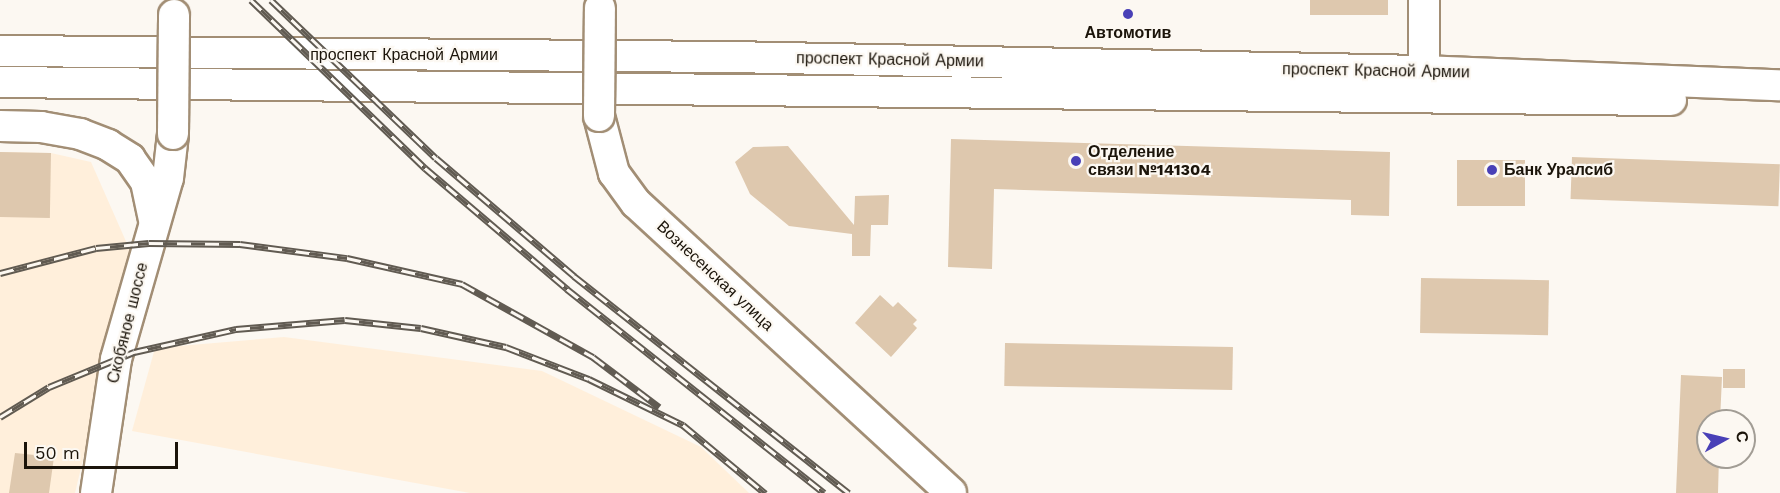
<!DOCTYPE html>
<meta charset="utf-8">
<style>
body{margin:0}
#map{position:relative;width:1780px;height:493px;overflow:hidden;background:#fcf8f2;font-family:"Work Sans",sans-serif}
div>[style]{position:absolute}
.built>*{inset:0;background:#ffefdb}
.building>*{inset:0;background:#dec8ae;transform-origin:0 0}
.roads{filter:drop-shadow(2px 0 #a28e75) drop-shadow(-2px 0 #a28e75) drop-shadow(0 2px #a28e75) drop-shadow(0 -2px #a28e75)}
.secondary>*{height:30px;margin:-15px;padding:0 15px;transform-origin:15px;border-radius:15px;background:#fff}
.rail>*{height:7px;margin-top:-3.5px;transform-origin:0;background:repeating-linear-gradient(90deg,#fcf8f2 0 14px,#615b52 0 28px);box-sizing:border-box;border-block:2px solid #615b52}
.bridges{filter:drop-shadow(2px 0 #a28e75) drop-shadow(-2px 0 #a28e75) drop-shadow(0 2px #a28e75) drop-shadow(0 -2px #a28e75)}
.secondary-bridge>*{height:30px;margin:-15px;padding:0 15px;transform-origin:15px;border-radius:15px;background:#fff}
.dots>*{width:16px;height:16px;translate:-50% -50%;box-sizing:border-box;border:3px solid #fcf8f2;border-radius:50%}
span{translate:-50% -50%;white-space:nowrap;text-align:center;line-height:1.15;-webkit-text-stroke:4.5px #fcf8f2;paint-order:stroke}
.poi-label{font-size:16px;color:#1b140a;font-weight:700}
.left{translate:0 -50%;text-align:left}
.street-label{font-size:16px;color:#1b140a}
.north{position:absolute;left:1696px;top:409px;width:60px;height:60px;box-sizing:border-box;background:#fcf8f2;border:2px solid #a29d95;border-radius:50%;rotate:82deg;font-size:16px;font-weight:700;line-height:24px;text-align:center;color:#1b140a}
.north::after{content:'';display:block;margin:auto;width:21px;height:27px;background:#4940b7;clip-path:polygon(50% 0,100% 100%,50% 72%,0 100%)}
.scale{position:absolute;left:24px;top:442px;width:154px;height:27px;box-sizing:border-box;border:3px solid #1b140a;border-top:0;padding-left:8px;font-size:18px;line-height:21px;white-space:nowrap;color:#1b140a;-webkit-text-stroke:4px #fcf8f2;paint-order:stroke}
</style>
<div id="map">
<div class="built">
<i style="clip-path:polygon(0 152px,51px 153px,91px 162px,132px 255px,75px 493px,0 493px)"></i>
<i style="clip-path:polygon(284px 337px,542px 371px,701px 447px,749px 493px,470px 493px,132px 431px,155px 348px)"></i>
</div>
<div class="building">
<i style="left:1310px;top:0;width:78px;height:15px"></i>
<i style="clip-path:polygon(951px 139px,1390px 152px,1389px 216px,1351px 215px,1351px 200px,994px 189px,992px 269px,948px 267px)"></i>
<i style="clip-path:polygon(788px 146px,854px 225px,855px 196px,889px 195px,888px 225px,871px 225px,870px 256px,852px 256px,852px 234px,789px 226px,750px 194px,735px 162px,753px 147px)"></i>
<i style="left:0;top:152px;width:51px;height:65px;rotate:1deg"></i>
<i style="left:1572px;top:157px;width:208px;height:42px;rotate:2deg"></i>
<i style="left:1457px;top:160px;width:68px;height:46px"></i>
<i style="left:1421px;top:278px;width:128px;height:55px;rotate:1deg"></i>
<i style="clip-path:polygon(880px 295px,893px 307px,898px 302px,917px 320px,913px 324px,917px 328px,891px 357px,855px 323px)"></i>
<i style="left:1005px;top:343px;width:228px;height:43px;rotate:1deg"></i>
<i style="left:1723px;top:369px;width:22px;height:19px"></i>
<i style="clip-path:polygon(1681px 375px,1722px 377px,1720px 421px,1708px 421px,1708px 457px,1719px 457px,1718px 493px,1676px 493px)"></i>
<i style="clip-path:polygon(15px 453px,54px 457px,49px 493px,9px 493px)"></i>
</div>
<div class="roads">
<div class="secondary">
<i style="left:0;top:51px;width:730px;rotate:0.47deg"></i>
<i style="left:730px;top:57px;width:694px;rotate:1.16deg"></i>
<i style="left:1424px;top:71px;width:356px;rotate:2.3deg"></i>
<i style="left:1424px;top:71px;width:71px;rotate:-90deg"></i>
<i style="left:0;top:82px;width:1671px;rotate:0.62deg"></i>
<i style="left:599px;top:116px;width:59px;rotate:75.3deg"></i>
<i style="left:614px;top:173px;width:37px;rotate:54deg"></i>
<i style="left:636px;top:203px;width:428px;rotate:42.6deg"></i>
<i style="left:0;top:126px;width:41px;rotate:1.4deg"></i>
<i style="left:41px;top:127px;width:40px;rotate:10deg"></i>
<i style="left:80px;top:134px;width:30px;rotate:21deg"></i>
<i style="left:108px;top:145px;width:26px;rotate:32deg"></i>
<i style="left:130px;top:159px;width:28px;rotate:55deg"></i>
<i style="left:146px;top:182px;width:40px;rotate:78deg"></i>
<i style="left:96px;top:493px;width:135px;rotate:-81.5deg"></i>
<i style="left:116px;top:359px;width:188px;rotate:-74deg"></i>
<i style="left:168px;top:178px;width:44px;rotate:-83.5deg"></i>
</div>
</div>
<div class="rail">
<i style="left:251px;top:0;width:242px;rotate:44deg"></i>
<i style="left:425px;top:168px;width:187px;rotate:40.4deg"></i>
<i style="left:567px;top:289px;width:328px;rotate:38.4deg"></i>
<i style="left:271px;top:0;width:228px;rotate:43.8deg"></i>
<i style="left:436px;top:158px;width:182px;rotate:40.5deg"></i>
<i style="left:574px;top:276px;width:350px;rotate:38.3deg"></i>
<i style="left:0;top:273px;width:99px;rotate:-14.6deg"></i>
<i style="left:96px;top:248px;width:53px;rotate:-5.4deg"></i>
<i style="left:149px;top:243px;width:91px;rotate:0.6deg"></i>
<i style="left:240px;top:244px;width:108px;rotate:7.5deg"></i>
<i style="left:347px;top:258px;width:118px;rotate:12.7deg"></i>
<i style="left:462px;top:284px;width:150px;rotate:29.1deg"></i>
<i style="left:593px;top:357px;width:83px;rotate:37.1deg"></i>
<i style="left:0;top:417px;width:57px;rotate:-31.5deg"></i>
<i style="left:49px;top:387px;width:92px;rotate:-22.4deg"></i>
<i style="left:134px;top:352px;width:105px;rotate:-12.7deg"></i>
<i style="left:236px;top:329px;width:109px;rotate:-4.7deg"></i>
<i style="left:345px;top:320px;width:76px;rotate:6deg"></i>
<i style="left:421px;top:328px;width:87px;rotate:12.6deg"></i>
<i style="left:506px;top:347px;width:89px;rotate:21.1deg"></i>
<i style="left:589px;top:379px;width:105px;rotate:26.1deg"></i>
<i style="left:683px;top:425px;width:107px;rotate:39.7deg"></i>
</div>
<div class="bridges">
<div class="secondary-bridge">
<i style="left:599px;top:116px;width:108px;rotate:-89.5deg"></i>
<i style="left:173px;top:134px;width:119px;rotate:-89.5deg"></i>
</div>
</div>
<div class="dots">
<i style="left:1128px;top:14px;background:#4940b7"></i>
<i style="left:1076px;top:161px;background:#4940b7"></i>
<i style="left:1492px;top:170px;background:#4940b7"></i>
</div>
<div class="poi-label">
<span style="left:1128px;top:33px">Автомотив</span>
<span class="left" style="left:1088px;top:161px">Отделение<br>связи №141304</span>
<span class="left" style="left:1504px;top:170px">Банк Уралсиб</span>
</div>
<div class="street-label">
<span style="left:404px;top:55px">проспект Красной Армии</span>
<span style="left:890px;top:60px;rotate:1deg">проспект Красной Армии</span>
<span style="left:1376px;top:71px;rotate:1deg">проспект Красной Армии</span>
<span style="left:715px;top:276px;rotate:43deg">Вознесенская улица</span>
<span style="left:128px;top:323px;rotate:-76deg">Скобяное шоссе</span>
</div>
<div class="north">С</div>
<div class="scale">50 m</div>
</div>
